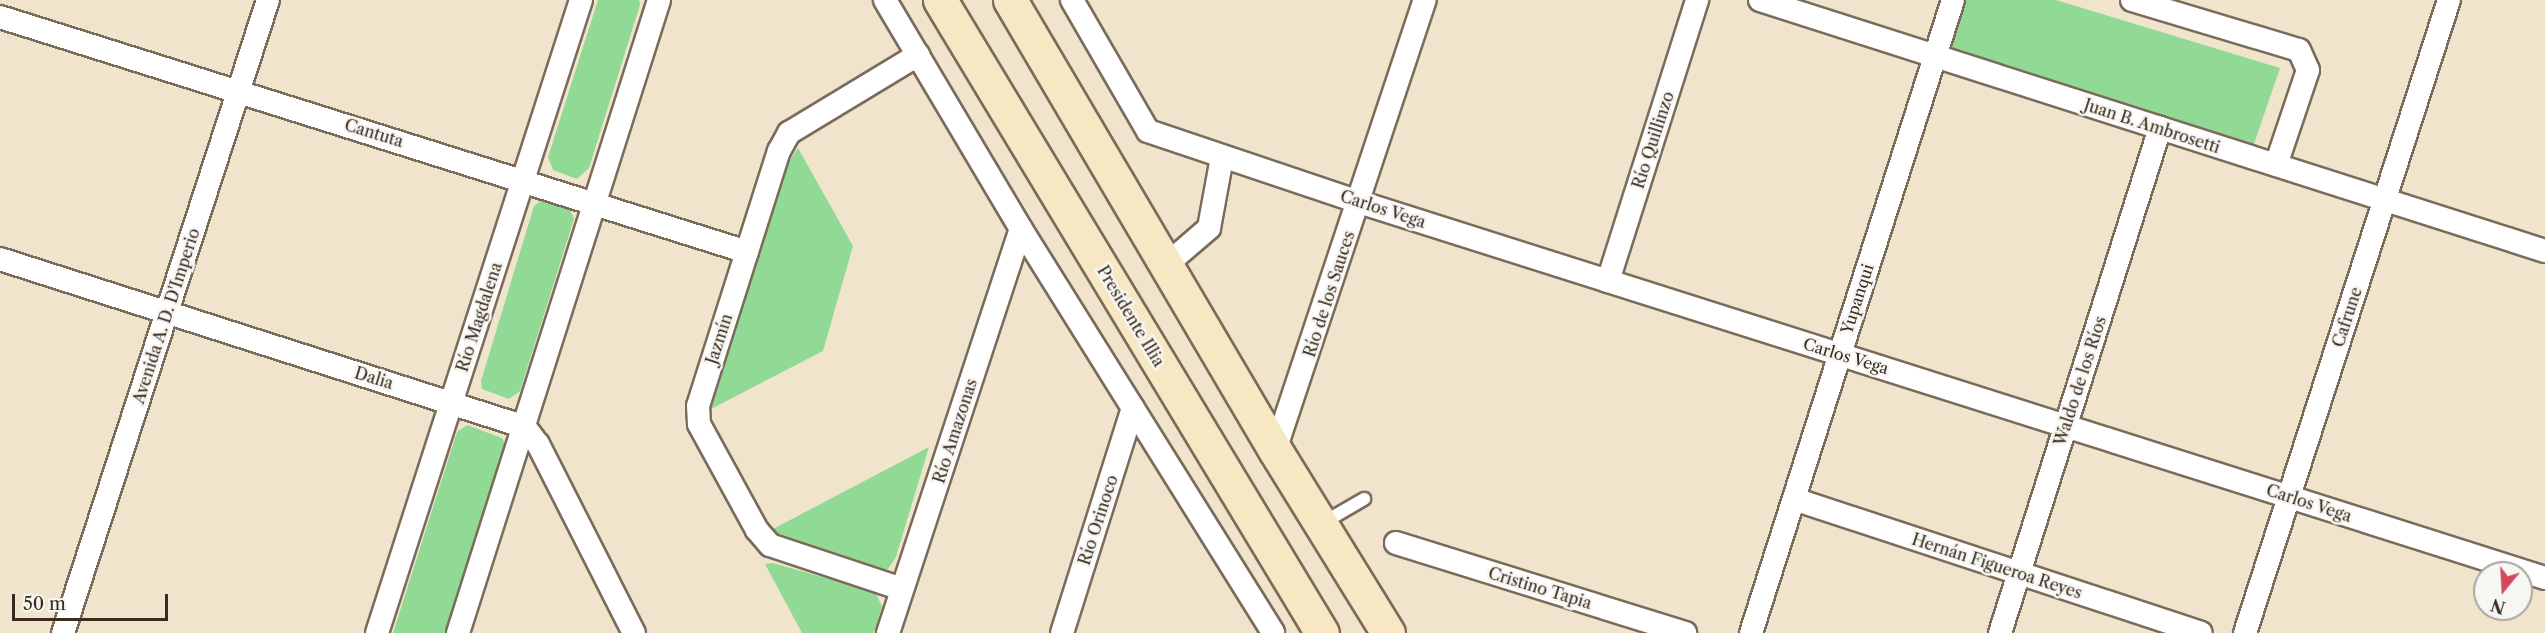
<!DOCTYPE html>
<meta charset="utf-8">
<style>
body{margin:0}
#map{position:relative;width:2545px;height:633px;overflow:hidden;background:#f1e4cc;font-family:"Libre Caslon Text",serif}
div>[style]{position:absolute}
.green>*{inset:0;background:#91da96}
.roads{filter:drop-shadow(2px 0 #7b6b5b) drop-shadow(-2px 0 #7b6b5b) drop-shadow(0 2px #7b6b5b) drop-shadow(0 -2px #7b6b5b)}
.lane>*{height:12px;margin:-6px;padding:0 6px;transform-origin:6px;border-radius:6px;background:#fff}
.street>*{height:22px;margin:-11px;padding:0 11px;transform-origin:11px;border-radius:11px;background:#fff}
.secondary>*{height:33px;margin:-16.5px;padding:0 16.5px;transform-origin:16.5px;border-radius:16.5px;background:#f7e8c3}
span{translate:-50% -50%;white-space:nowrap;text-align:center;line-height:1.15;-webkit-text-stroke:5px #f6f6f2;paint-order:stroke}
.street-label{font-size:16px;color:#3b2a1e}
.north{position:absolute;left:2473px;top:561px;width:60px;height:60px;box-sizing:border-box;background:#f6f6f2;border:2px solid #aba49d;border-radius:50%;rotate:198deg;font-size:16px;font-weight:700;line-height:24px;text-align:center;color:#3b2a1e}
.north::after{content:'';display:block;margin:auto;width:21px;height:27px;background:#d1495b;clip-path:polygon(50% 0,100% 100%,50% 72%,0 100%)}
.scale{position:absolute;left:12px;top:594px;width:156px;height:27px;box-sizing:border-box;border:3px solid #3b2a1e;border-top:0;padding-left:8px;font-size:18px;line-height:21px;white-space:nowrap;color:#3b2a1e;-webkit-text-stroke:4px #f6f6f2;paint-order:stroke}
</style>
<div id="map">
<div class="green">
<i style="clip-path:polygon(598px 0,639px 0,640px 5px,589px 168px,577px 179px,553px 170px,548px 157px)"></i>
<i style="clip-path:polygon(1965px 0,2056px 0,2280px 68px,2254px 144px,1952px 48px)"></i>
<i style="clip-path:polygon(798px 148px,853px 246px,823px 351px,711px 409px,788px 163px)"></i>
<i style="clip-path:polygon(542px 200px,570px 209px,574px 219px,520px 391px,509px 399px,482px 389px,481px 381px,534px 206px)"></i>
<i style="clip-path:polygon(467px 425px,502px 438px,506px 446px,446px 633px,393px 633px,457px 432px)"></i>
<i style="clip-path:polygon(929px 447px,896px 557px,888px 569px,879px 571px,783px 543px,773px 529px)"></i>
<i style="clip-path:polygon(773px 563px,875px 592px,882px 606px,874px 633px,802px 633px,765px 564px)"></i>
</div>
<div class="roads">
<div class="lane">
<i style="left:1321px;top:524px;width:50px;rotate:-30.2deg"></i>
</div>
<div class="street">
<i style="left:885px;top:0;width:266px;rotate:59.3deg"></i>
<i style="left:1021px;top:229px;width:476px;rotate:58deg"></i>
<i style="left:1072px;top:0;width:151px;rotate:59.9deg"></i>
<i style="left:1148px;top:131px;width:223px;rotate:18.6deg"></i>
<i style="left:1359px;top:202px;width:1244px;rotate:17.59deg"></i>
<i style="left:1760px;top:0;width:824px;rotate:17.73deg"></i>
<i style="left:2132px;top:0;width:174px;rotate:16.7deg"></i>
<i style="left:2299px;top:50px;width:22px;rotate:66deg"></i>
<i style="left:2308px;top:70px;width:100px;rotate:108.6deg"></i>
<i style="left:0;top:17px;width:783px;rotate:17.46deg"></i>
<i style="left:0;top:259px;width:551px;rotate:17.74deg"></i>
<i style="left:525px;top:427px;width:21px;rotate:53deg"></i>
<i style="left:538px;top:444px;width:212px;rotate:63.1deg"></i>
<i style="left:1166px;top:265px;width:57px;rotate:-40.7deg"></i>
<i style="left:1209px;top:228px;width:72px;rotate:-79.6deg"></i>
<i style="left:1608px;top:281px;width:295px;rotate:-72.4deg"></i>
<i style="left:1275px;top:450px;width:474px;rotate:-71.6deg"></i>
<i style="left:1794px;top:499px;width:428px;rotate:18.2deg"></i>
<i style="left:1396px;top:543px;width:303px;rotate:17.3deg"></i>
<i style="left:902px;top:589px;width:139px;rotate:-161.6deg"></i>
<i style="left:770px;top:545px;width:20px;rotate:-131deg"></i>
<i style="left:757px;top:530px;width:121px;rotate:-118.7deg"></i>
<i style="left:699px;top:424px;width:18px;rotate:-93deg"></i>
<i style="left:698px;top:406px;width:268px;rotate:-72.4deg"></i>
<i style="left:779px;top:151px;width:21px;rotate:-61deg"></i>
<i style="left:789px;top:133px;width:151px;rotate:-31.2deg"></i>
<i style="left:63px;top:633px;width:665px;rotate:-72.06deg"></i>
<i style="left:377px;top:633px;width:665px;rotate:-72.14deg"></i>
<i style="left:458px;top:633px;width:664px;rotate:-72.38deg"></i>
<i style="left:888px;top:633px;width:425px;rotate:-71.8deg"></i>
<i style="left:1062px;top:633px;width:236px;rotate:-72.5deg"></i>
<i style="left:1751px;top:633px;width:664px;rotate:-72.3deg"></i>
<i style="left:2000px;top:633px;width:530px;rotate:-72.42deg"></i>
<i style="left:2245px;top:633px;width:665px;rotate:-72.14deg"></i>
</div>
<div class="secondary">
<i style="left:940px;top:0;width:739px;rotate:58.89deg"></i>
<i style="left:1010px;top:0;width:522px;rotate:59.51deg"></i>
<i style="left:1275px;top:450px;width:215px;rotate:58.3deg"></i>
</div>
</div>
<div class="street-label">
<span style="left:2152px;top:126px;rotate:18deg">Juan B. Ambrosetti</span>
<span style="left:374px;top:133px;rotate:17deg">Cantuta</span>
<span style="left:1653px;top:140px;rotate:-72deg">Río Quillinzo</span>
<span style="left:1383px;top:209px;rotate:18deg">Carlos Vega</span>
<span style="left:1329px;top:294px;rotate:-72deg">Río de los Sauces</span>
<span style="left:1857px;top:299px;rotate:-72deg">Yupanqui</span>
<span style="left:166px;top:316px;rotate:-72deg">Avenida A. D. D'Imperio</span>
<span style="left:1131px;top:316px;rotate:59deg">Presidente Illia</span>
<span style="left:479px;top:317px;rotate:-72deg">Río Magdalena</span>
<span style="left:2347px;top:317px;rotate:-72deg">Cafrune</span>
<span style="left:719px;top:339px;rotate:-72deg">Jazmín</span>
<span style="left:1846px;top:356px;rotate:17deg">Carlos Vega</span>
<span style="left:374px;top:378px;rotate:17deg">Dalia</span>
<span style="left:2080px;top:381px;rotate:-72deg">Waldo de los Ríos</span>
<span style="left:955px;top:431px;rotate:-72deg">Río Amazonas</span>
<span style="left:2309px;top:503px;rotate:18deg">Carlos Vega</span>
<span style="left:1098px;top:520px;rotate:-72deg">Río Orinoco</span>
<span style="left:1997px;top:566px;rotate:18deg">Hernán Figueroa Reyes</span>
<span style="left:1540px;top:588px;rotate:17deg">Cristino Tapia</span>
</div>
<div class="north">N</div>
<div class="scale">50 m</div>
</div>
